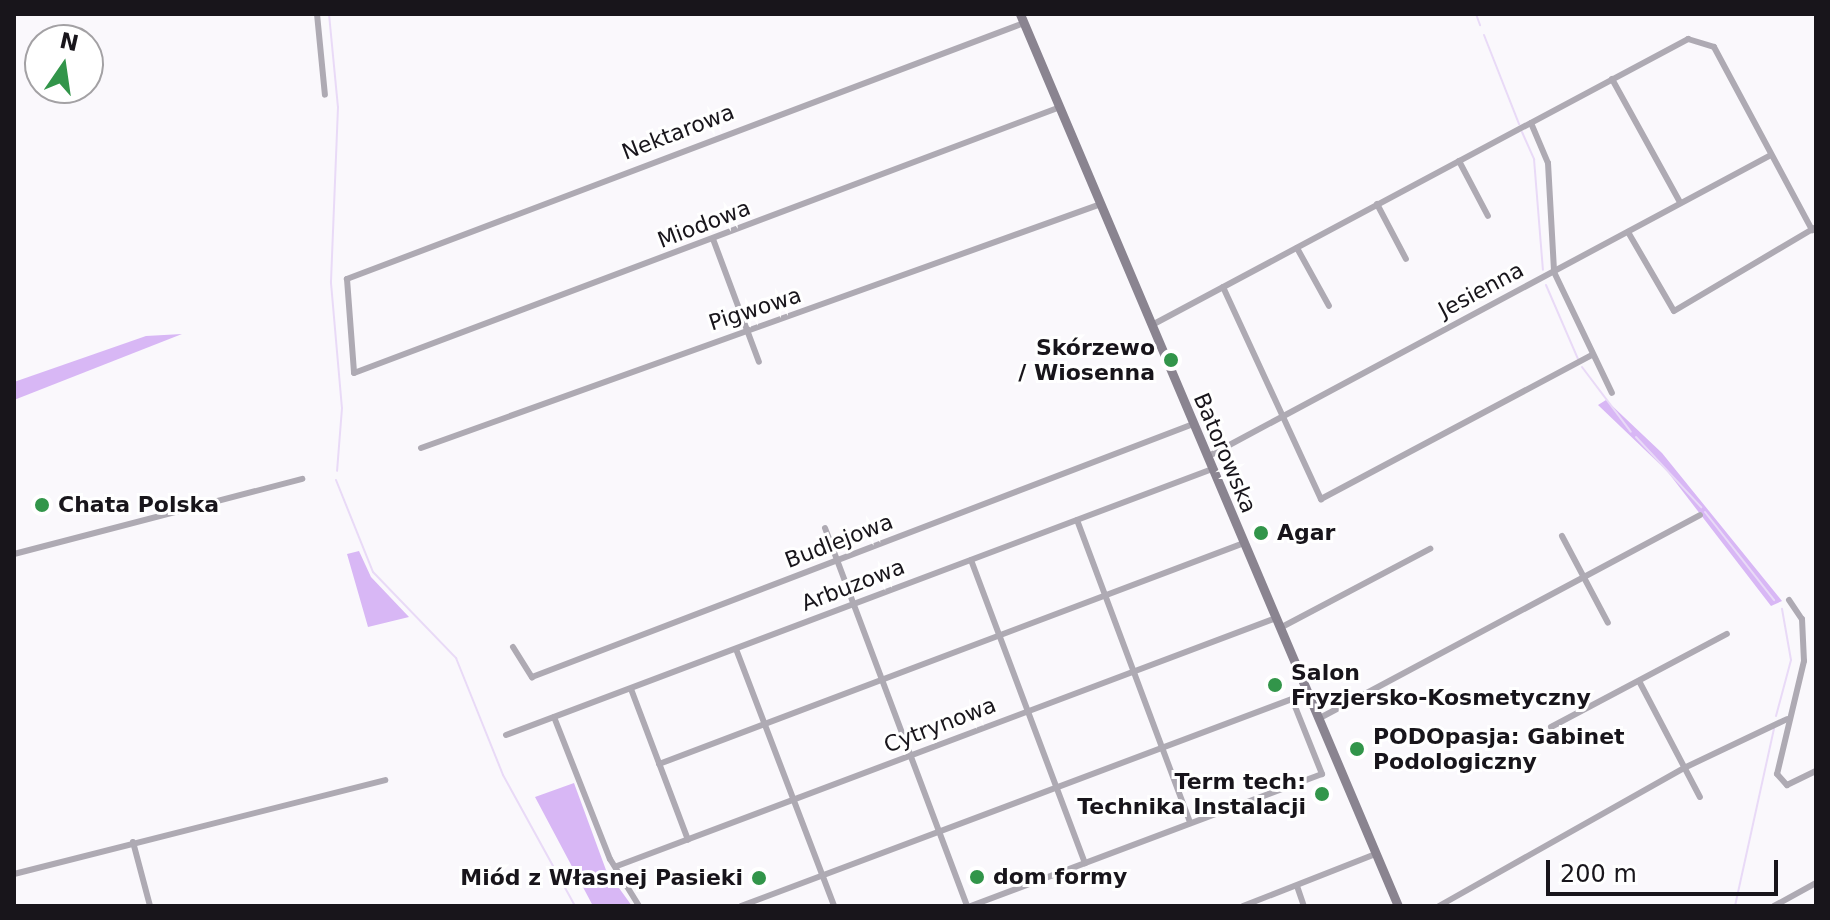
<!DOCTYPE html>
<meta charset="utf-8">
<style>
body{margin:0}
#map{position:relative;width:1830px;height:920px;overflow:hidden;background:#faf8fc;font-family:"DejaVu Sans",sans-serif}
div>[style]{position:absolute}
.green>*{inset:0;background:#d8b7f5}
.stream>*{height:2px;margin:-1px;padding:0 1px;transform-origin:1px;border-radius:1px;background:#e9daf7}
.street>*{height:6px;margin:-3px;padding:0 3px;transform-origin:3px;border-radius:3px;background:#aeaab3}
.secondary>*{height:9px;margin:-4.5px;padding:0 4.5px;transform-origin:4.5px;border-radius:4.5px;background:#8a8490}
.dots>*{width:22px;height:22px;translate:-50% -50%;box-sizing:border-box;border:4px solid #fff;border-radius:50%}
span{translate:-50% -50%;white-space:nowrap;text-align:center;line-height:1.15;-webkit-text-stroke:6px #fff;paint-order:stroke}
.street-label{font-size:22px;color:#18151b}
.poi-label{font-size:22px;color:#18151b;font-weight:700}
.right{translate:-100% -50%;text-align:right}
.left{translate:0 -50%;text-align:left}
.frame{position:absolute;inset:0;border:16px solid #18151b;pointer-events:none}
.north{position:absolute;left:24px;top:24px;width:80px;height:80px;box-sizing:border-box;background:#fff;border:2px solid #a3a1a4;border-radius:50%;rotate:13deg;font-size:22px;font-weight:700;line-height:32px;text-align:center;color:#18151b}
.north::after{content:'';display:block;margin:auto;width:28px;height:36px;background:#32954a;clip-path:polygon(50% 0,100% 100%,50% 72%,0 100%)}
.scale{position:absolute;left:1546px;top:860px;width:232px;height:36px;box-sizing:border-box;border:4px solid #18151b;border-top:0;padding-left:10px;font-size:24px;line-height:28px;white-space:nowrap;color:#18151b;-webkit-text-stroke:6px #fff;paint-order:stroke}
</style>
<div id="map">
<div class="green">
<i style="clip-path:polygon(182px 334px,14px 400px,14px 382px,146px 336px)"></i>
<i style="clip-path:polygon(1606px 400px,1662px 453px,1782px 601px,1771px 606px,1667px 471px,1598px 405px)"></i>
<i style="clip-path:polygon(359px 551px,371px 577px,409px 617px,368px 627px,347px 554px)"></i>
<i style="clip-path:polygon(574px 783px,606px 870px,632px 906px,593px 906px,535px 797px)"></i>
</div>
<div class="stream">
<i style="left:329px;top:14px;width:93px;rotate:84.5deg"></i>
<i style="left:338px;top:107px;width:176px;rotate:92.3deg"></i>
<i style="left:331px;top:283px;width:125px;rotate:85deg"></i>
<i style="left:342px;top:408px;width:63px;rotate:94.5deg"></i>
<i style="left:1476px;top:14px;width:12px;rotate:70deg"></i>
<i style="left:1484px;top:35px;width:96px;rotate:68.5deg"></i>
<i style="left:1522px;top:132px;width:30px;rotate:66deg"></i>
<i style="left:1534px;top:159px;width:111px;rotate:85.4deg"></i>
<i style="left:1546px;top:285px;width:81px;rotate:66.6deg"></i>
<i style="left:1582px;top:367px;width:81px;rotate:53deg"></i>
<i style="left:1636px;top:437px;width:96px;rotate:47.1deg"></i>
<i style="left:336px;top:480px;width:99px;rotate:68.1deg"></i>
<i style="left:373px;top:572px;width:120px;rotate:46deg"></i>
<i style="left:456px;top:658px;width:126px;rotate:68.1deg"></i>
<i style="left:503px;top:775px;width:149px;rotate:61.2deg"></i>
<i style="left:1705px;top:512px;width:112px;rotate:51.9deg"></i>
<i style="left:1776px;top:716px;width:58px;rotate:-75deg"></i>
<i style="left:1791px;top:660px;width:52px;rotate:-100deg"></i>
<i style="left:1735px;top:906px;width:182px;rotate:-77.6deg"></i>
</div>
<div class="street">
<i style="left:317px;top:14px;width:81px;rotate:84.4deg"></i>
<i style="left:1024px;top:23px;width:724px;rotate:159.29deg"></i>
<i style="left:347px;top:279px;width:94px;rotate:85.7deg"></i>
<i style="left:354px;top:373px;width:754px;rotate:-20.64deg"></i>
<i style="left:1612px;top:79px;width:141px;rotate:61.1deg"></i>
<i style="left:1531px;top:123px;width:43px;rotate:67deg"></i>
<i style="left:1548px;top:163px;width:109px;rotate:86.8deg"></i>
<i style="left:1554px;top:272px;width:134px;rotate:64.4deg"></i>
<i style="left:1459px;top:161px;width:62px;rotate:62.2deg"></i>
<i style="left:1377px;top:204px;width:62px;rotate:62.2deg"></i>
<i style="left:1628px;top:232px;width:91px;rotate:59.8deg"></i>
<i style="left:1674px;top:311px;width:165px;rotate:-30.6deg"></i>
<i style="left:713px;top:239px;width:131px;rotate:69.5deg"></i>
<i style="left:1297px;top:248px;width:66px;rotate:61.1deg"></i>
<i style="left:1223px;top:287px;width:234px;rotate:65.2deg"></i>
<i style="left:1321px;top:499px;width:307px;rotate:-28deg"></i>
<i style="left:1152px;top:325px;width:608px;rotate:-28.08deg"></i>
<i style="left:1688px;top:39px;width:27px;rotate:17deg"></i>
<i style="left:1714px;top:47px;width:208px;rotate:61.8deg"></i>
<i style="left:421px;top:448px;width:722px;rotate:-19.74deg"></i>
<i style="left:1207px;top:457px;width:640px;rotate:-28.17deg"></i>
<i style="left:1077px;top:520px;width:323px;rotate:69.5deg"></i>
<i style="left:825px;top:528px;width:404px;rotate:69.4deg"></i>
<i style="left:1562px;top:536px;width:98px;rotate:62.1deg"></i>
<i style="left:14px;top:554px;width:298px;rotate:-14.6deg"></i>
<i style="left:971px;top:560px;width:324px;rotate:69.4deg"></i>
<i style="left:1789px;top:600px;width:23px;rotate:56deg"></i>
<i style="left:1802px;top:619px;width:42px;rotate:87.3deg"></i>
<i style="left:1804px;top:661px;width:116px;rotate:103.4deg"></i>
<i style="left:1777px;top:774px;width:15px;rotate:48deg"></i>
<i style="left:1787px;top:785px;width:32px;rotate:-26deg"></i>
<i style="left:1280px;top:628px;width:170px;rotate:-27.8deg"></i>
<i style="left:513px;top:647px;width:36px;rotate:58deg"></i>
<i style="left:532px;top:677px;width:708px;rotate:-20.94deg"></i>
<i style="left:736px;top:649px;width:275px;rotate:69.1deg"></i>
<i style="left:1639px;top:681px;width:131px;rotate:62.3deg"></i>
<i style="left:631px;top:689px;width:161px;rotate:69.3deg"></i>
<i style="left:554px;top:717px;width:153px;rotate:68.5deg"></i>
<i style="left:610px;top:859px;width:55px;rotate:58.3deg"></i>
<i style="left:1318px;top:719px;width:433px;rotate:-28.1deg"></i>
<i style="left:1551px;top:727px;width:199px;rotate:-27.9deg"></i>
<i style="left:506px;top:735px;width:754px;rotate:-20.64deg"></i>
<i style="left:659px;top:764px;width:625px;rotate:-20.7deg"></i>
<i style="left:133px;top:842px;width:66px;rotate:75.1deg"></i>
<i style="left:617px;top:866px;width:704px;rotate:-20.62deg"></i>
<i style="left:14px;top:874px;width:383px;rotate:-14.2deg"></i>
<i style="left:1297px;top:886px;width:21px;rotate:71deg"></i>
<i style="left:741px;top:906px;width:589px;rotate:-20.59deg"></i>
<i style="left:1292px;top:699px;width:81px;rotate:68.2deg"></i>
<i style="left:1322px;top:774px;width:376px;rotate:159.4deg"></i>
<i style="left:1243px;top:906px;width:143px;rotate:-21.4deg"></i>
<i style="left:1439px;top:906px;width:281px;rotate:-29.4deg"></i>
<i style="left:1684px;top:768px;width:114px;rotate:-25.4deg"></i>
<i style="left:1774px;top:906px;width:48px;rotate:-28.7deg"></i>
</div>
<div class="secondary">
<i style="left:1020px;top:14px;width:969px;rotate:67.03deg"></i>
</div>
<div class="dots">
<i style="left:1171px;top:360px;background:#32954a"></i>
<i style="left:42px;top:505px;background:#32954a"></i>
<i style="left:1261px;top:533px;background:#32954a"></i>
<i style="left:1275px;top:685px;background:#32954a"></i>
<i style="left:1357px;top:749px;background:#32954a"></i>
<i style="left:1322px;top:794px;background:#32954a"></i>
<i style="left:977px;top:877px;background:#32954a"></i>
<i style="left:759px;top:878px;background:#32954a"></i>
</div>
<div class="street-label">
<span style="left:678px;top:132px;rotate:-21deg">Nektarowa</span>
<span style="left:704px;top:224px;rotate:-21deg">Miodowa</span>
<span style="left:1481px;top:290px;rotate:-28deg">Jesienna</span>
<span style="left:755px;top:309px;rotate:-18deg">Pigwowa</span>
<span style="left:1225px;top:453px;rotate:67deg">Batorowska</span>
<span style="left:839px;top:541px;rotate:-21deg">Budlejowa</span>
<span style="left:853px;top:585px;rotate:-21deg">Arbuzowa</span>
<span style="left:940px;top:725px;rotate:-21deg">Cytrynowa</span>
</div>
<div class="poi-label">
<span class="right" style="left:1155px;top:360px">Skórzewo<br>/ Wiosenna</span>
<span class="left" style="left:58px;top:505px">Chata Polska</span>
<span class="left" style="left:1277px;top:533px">Agar</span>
<span class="left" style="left:1291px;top:685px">Salon<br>Fryzjersko-Kosmetyczny</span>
<span class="left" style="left:1373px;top:749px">PODOpasja: Gabinet<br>Podologiczny</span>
<span class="right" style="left:1306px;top:794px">Term tech:<br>Technika Instalacji</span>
<span class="left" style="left:993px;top:877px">dom formy</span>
<span class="right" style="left:743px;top:878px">Miód z Własnej Pasieki</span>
</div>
<div class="frame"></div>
<div class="north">N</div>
<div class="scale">200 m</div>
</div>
